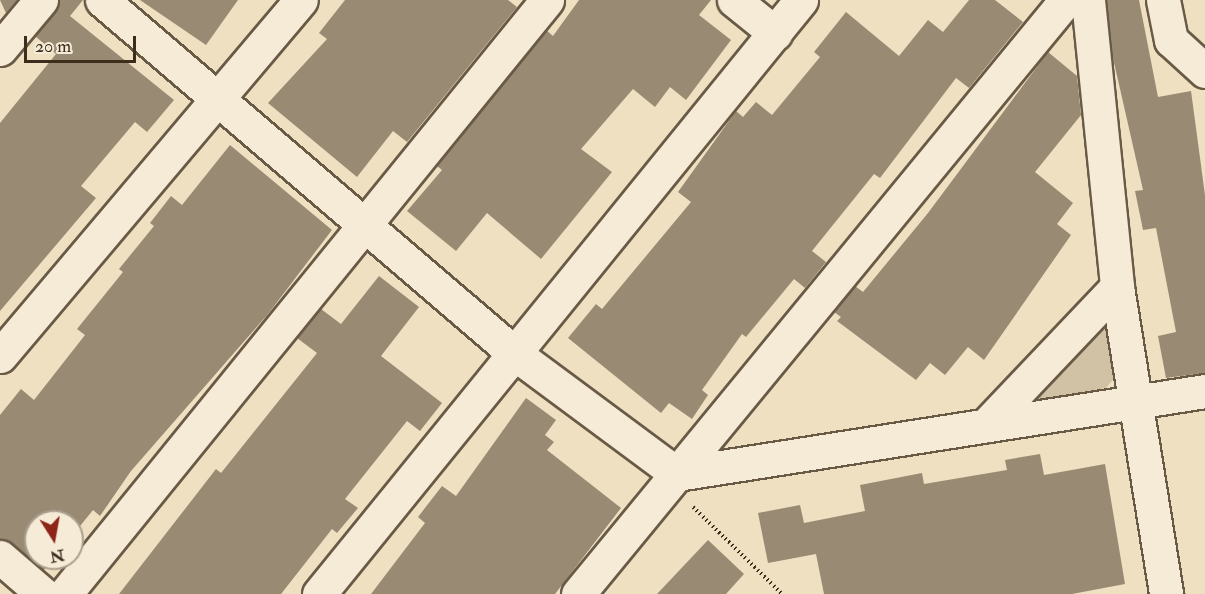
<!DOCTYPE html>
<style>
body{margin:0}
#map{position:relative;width:1205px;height:594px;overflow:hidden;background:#efe0c2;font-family:"IM FELL Double Pica",serif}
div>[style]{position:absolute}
.green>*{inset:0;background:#d1c2a6}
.building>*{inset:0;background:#998a73}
.path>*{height:4px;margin-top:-2px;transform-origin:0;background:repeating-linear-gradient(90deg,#3c2d1d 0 1.5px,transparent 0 4.5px)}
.roads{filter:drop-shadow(2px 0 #695a46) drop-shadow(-2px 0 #695a46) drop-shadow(0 2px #695a46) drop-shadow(0 -2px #695a46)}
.minor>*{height:33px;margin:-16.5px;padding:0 16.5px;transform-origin:16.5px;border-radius:16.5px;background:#f5ebd7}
span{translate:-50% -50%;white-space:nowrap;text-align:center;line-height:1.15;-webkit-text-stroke:4.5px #f5ebd7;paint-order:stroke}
.north{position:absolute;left:24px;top:510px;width:60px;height:60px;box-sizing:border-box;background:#f5ebd7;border:2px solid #ab9f8d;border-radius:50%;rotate:169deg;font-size:16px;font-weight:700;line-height:24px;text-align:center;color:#3c2d1d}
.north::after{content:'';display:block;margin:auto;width:21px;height:27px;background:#8f2418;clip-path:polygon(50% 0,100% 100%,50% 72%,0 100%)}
.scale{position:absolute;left:24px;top:36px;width:112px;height:27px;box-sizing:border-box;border:3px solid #3c2d1d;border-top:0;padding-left:8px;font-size:18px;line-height:21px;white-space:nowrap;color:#3c2d1d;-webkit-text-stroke:4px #f5ebd7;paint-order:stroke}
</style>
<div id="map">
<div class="green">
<i style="clip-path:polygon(1107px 309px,1117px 375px,1106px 388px,1030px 401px)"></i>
</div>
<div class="building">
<i style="clip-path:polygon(0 0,17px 0,6px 13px)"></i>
<i style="clip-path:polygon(59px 0,83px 0,70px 16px,174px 100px,147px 132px,135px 122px,81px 186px,96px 198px,0 311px,0 123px,56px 54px,35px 36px)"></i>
<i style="clip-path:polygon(140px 0,238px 0,206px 45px)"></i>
<i style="clip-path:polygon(345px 0,508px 0,517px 7px,407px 142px,393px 131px,357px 177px,268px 103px,327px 39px,319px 33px)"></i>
<i style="clip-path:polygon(579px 0,711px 0,699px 15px,731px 40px,686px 100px,670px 87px,655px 107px,633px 89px,581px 149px,612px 172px,541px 259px,487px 213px,456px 251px,407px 211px,442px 170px,437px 166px,546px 30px,553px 36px)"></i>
<i style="clip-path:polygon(969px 0,995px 0,1023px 22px,969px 88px,956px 78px,880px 178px,874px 174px,812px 251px,826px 262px,805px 288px,794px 279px,746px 337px,742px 334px,702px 390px,708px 395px,692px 419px,669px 403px,661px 413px,568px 338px,596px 304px,602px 309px,691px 202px,678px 192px,736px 111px,743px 117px,756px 102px,772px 115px,820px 57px,814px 52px,846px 12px,899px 56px,928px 20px,943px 32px)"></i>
<i style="clip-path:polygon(1107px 0,1139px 0,1158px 97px,1191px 91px,1205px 195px,1205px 373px,1166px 378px,1158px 336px,1176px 332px,1156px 228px,1143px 230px,1135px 191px,1143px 190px,1113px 58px)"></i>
<i style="clip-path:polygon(1048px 52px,1077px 76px,1081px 115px,1035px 172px,1073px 203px,1057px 224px,1071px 235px,984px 360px,968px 347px,945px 375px,930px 363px,916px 380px,837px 321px,841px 317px,834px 312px,855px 286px,863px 292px,928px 213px)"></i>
<i style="clip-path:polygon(230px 145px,332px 230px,268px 314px,131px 471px,100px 516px,93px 510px,72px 536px,72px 522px,36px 522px,36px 558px,54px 558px,44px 570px,0 539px,0 415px,21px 389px,34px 400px,85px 335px,77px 329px,123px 272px,119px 269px,154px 226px,150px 223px,171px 196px,182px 205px)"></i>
<i style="clip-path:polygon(379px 276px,419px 307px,381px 356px,442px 403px,420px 431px,407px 421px,345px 499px,358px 508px,337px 533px,332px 529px,281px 594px,119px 594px,216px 469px,221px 473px,317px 353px,297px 338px,321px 309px,341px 324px)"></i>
<i style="clip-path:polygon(526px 398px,556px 420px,545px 435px,554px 442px,547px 450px,621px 508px,555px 594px,371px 594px,425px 523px,418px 517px,442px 486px,456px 496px)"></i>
<i style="clip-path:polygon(1040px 454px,1044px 475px,1105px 464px,1125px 584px,1072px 594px,824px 594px,816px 554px,768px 563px,758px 513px,800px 505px,804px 523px,865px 511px,860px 485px,922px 473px,924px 484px,1007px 470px,1005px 460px)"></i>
<i style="clip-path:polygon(708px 540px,744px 574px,726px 594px,657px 594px)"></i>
</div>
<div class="path">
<i style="left:693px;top:507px;width:124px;rotate:44.3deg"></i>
</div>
<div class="roads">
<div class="minor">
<i style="left:102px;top:0;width:543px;rotate:40.59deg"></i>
<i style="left:514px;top:353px;width:203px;rotate:36.6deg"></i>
<i style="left:677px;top:474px;width:534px;rotate:-8.93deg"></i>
<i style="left:734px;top:0;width:53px;rotate:38.8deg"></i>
<i style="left:1088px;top:0;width:288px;rotate:84.2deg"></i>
<i style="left:1117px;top:287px;width:311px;rotate:80.9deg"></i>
<i style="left:1163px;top:0;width:41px;rotate:78.7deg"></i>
<i style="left:1171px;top:40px;width:46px;rotate:42.4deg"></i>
<i style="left:0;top:49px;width:64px;rotate:-50.1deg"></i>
<i style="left:0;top:356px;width:466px;rotate:-49.8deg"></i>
<i style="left:986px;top:425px;width:190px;rotate:-46.5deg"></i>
<i style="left:0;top:557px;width:57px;rotate:40.7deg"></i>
<i style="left:65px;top:594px;width:765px;rotate:-50.94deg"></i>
<i style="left:319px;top:594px;width:765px;rotate:-50.94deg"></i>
<i style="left:578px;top:594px;width:769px;rotate:-50.6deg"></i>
</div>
</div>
<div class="north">N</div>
<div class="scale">20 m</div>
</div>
